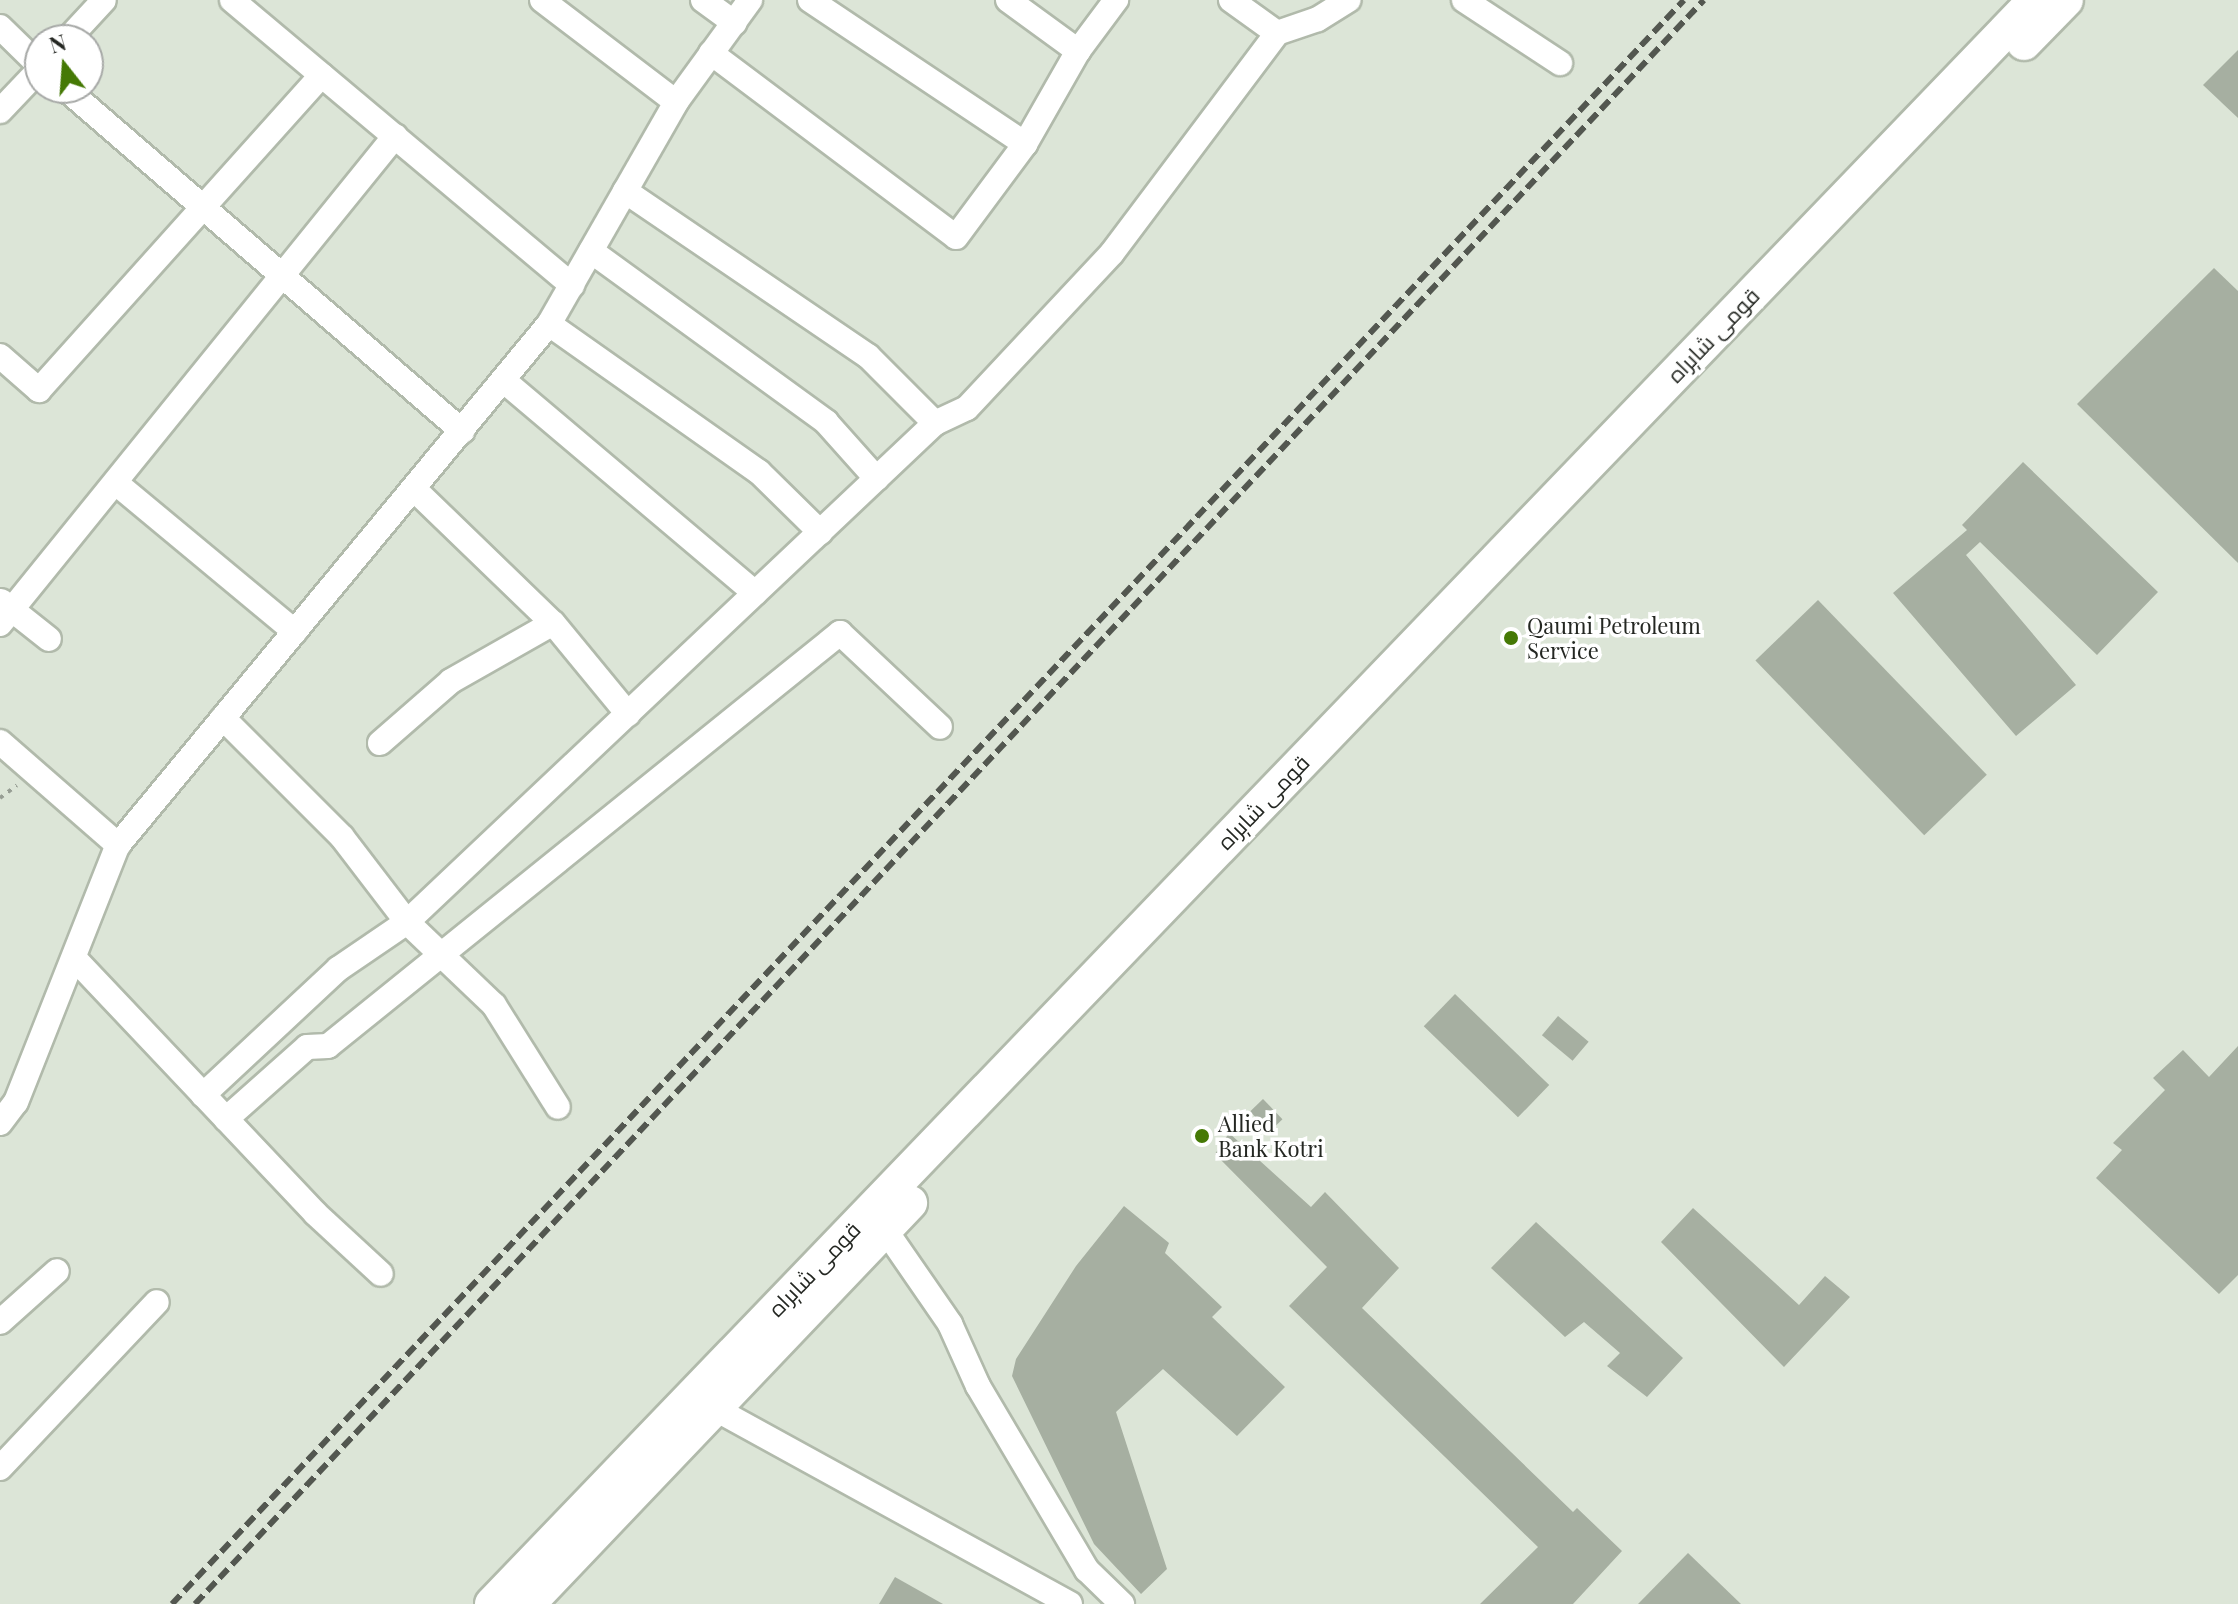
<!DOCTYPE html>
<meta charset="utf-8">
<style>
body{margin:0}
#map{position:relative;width:2238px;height:1604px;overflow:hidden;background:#dce5d7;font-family:"Playfair Display",Cairo,serif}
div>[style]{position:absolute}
.building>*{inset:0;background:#a6afa1;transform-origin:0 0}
.path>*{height:4px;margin-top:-2px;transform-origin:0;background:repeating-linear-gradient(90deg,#979e94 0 4px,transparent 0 10px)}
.roads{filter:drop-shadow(2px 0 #b1baab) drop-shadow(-2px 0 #b1baab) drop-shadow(0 2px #b1baab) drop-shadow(0 -2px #b1baab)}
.minor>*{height:24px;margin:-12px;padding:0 12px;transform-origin:12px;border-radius:12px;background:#fff}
.highway>*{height:34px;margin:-17px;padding:0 17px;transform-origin:17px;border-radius:17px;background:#fff}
.rail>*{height:6px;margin-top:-3px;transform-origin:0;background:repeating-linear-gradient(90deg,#535750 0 12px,transparent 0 18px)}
.dots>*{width:22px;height:22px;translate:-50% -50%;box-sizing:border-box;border:4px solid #fff;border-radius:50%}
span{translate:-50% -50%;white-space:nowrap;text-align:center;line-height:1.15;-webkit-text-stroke:7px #fff;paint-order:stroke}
.street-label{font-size:22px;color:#242722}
.poi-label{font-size:22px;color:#242722}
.left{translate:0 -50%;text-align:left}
.north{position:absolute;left:24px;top:24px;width:80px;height:80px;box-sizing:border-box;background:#fff;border:2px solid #a7a9a7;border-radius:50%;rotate:343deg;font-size:22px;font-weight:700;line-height:32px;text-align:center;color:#242722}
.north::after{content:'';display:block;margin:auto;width:28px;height:36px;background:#457905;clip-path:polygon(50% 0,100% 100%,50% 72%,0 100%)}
</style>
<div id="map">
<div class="building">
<i style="clip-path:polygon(2238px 50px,2238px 118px,2203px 85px)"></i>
<i style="clip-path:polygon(2214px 268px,2238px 291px,2238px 563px,2077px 404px)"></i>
<i style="clip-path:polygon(2023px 462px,2158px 592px,2097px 655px,1980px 542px,1966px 555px,2076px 685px,2016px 736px,1893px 593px,1967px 530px,1962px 525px)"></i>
<i style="left:1818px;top:600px;width:243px;height:87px;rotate:46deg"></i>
<i style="left:1455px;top:994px;width:131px;height:45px;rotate:44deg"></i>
<i style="left:1558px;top:1016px;width:40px;height:25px;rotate:40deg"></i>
<i style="clip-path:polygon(2238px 1046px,2238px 1275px,2219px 1294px,2096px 1178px,2122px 1150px,2113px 1143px,2165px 1090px,2153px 1078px,2183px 1050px,2209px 1077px)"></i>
<i style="left:1263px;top:1099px;width:28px;height:18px;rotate:46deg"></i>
<i style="clip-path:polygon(1229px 1133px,1311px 1207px,1325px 1192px,1399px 1268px,1362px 1308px,1573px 1512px,1577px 1508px,1622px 1551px,1573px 1604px,1480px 1604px,1538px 1547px,1289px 1306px,1327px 1267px,1215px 1154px)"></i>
<i style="clip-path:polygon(1124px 1206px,1169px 1243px,1165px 1253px,1222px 1307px,1212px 1317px,1285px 1387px,1237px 1436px,1163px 1369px,1116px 1412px,1167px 1569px,1141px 1594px,1094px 1544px,1012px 1376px,1016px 1359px,1076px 1266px)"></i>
<i style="clip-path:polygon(1693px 1208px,1799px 1305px,1825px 1276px,1850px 1297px,1784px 1367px,1661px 1242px)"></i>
<i style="clip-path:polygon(1536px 1222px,1683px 1358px,1647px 1397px,1607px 1366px,1620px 1353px,1584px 1322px,1565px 1337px,1491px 1268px)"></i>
<i style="clip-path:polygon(1688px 1553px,1741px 1604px,1638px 1604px)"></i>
<i style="clip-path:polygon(895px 1577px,943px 1604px,879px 1604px)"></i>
</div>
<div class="path">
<i style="left:0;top:798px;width:21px;rotate:-37deg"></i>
</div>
<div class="roads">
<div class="minor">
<i style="left:232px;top:0;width:444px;rotate:40deg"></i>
<i style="left:542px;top:0;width:168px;rotate:37.3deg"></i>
<i style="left:703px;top:0;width:39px;rotate:36deg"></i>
<i style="left:810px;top:0;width:259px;rotate:33.8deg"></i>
<i style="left:1008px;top:0;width:87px;rotate:36.1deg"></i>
<i style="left:1231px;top:0;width:57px;rotate:35.7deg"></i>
<i style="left:1464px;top:0;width:115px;rotate:33.3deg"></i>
<i style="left:0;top:27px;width:56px;rotate:44.3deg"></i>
<i style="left:67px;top:40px;width:54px;rotate:-47.2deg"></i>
<i style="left:711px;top:53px;width:306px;rotate:36.9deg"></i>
<i style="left:956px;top:237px;width:116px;rotate:-53.4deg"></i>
<i style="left:1025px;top:144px;width:107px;rotate:-60.3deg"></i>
<i style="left:1078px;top:51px;width:64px;rotate:-53.3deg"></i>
<i style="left:65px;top:88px;width:525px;rotate:40.83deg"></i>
<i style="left:0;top:111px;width:58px;rotate:-46.4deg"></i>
<i style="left:625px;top:191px;width:294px;rotate:34.2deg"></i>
<i style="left:868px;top:356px;width:95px;rotate:45deg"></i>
<i style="left:591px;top:251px;width:291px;rotate:36deg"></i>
<i style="left:826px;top:422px;width:76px;rotate:48.2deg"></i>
<i style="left:549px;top:324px;width:257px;rotate:35.2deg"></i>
<i style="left:759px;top:472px;width:86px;rotate:44.5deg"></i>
<i style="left:0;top:356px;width:52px;rotate:41.1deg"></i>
<i style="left:39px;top:390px;width:423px;rotate:-48.1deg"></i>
<i style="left:503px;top:380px;width:330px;rotate:40.2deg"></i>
<i style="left:117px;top:484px;width:231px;rotate:39.7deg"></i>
<i style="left:414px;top:489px;width:193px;rotate:44deg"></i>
<i style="left:553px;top:623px;width:118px;rotate:50.5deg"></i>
<i style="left:1px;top:601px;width:61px;rotate:38.4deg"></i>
<i style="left:0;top:624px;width:628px;rotate:-51.01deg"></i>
<i style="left:223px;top:718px;width:168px;rotate:45deg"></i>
<i style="left:342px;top:837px;width:107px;rotate:52.6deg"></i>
<i style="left:407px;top:922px;width:120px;rotate:43.7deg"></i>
<i style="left:494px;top:1005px;width:120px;rotate:57.9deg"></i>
<i style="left:0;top:742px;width:157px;rotate:41.1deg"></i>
<i style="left:380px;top:743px;width:94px;rotate:-41.1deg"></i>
<i style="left:451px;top:681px;width:117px;rotate:-29.6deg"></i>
<i style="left:74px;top:958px;width:352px;rotate:46.6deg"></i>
<i style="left:316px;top:1214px;width:88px;rotate:42.7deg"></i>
<i style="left:203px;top:1095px;width:185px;rotate:-43deg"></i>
<i style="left:338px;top:969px;width:83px;rotate:-34.3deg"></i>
<i style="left:407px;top:922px;width:726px;rotate:-43.38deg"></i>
<i style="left:935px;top:423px;width:35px;rotate:-25deg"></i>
<i style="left:967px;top:408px;width:212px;rotate:-46.9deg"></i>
<i style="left:1112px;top:253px;width:275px;rotate:-53.1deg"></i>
<i style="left:1277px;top:33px;width:43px;rotate:-18.9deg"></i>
<i style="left:1318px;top:19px;width:36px;rotate:-32deg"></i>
<i style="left:226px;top:1119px;width:108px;rotate:-41.6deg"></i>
<i style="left:307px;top:1047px;width:21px;rotate:-3deg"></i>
<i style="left:328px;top:1046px;width:658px;rotate:-38.89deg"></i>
<i style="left:840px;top:633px;width:137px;rotate:43.2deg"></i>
<i style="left:0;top:1123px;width:26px;rotate:-53deg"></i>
<i style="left:16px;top:1102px;width:277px;rotate:-68.4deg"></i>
<i style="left:118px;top:845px;width:676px;rotate:-50.4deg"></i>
<i style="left:549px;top:324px;width:256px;rotate:-60.2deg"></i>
<i style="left:676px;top:102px;width:126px;rotate:-54deg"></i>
<i style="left:877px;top:1218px;width:129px;rotate:55.4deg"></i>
<i style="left:950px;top:1324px;width:68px;rotate:65.7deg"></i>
<i style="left:978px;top:1386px;width:214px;rotate:59.4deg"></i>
<i style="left:1087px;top:1570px;width:49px;rotate:44.2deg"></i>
<i style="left:0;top:1322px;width:76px;rotate:-41.8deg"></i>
<i style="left:701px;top:1401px;width:421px;rotate:28.8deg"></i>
<i style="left:0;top:1468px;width:228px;rotate:-46.6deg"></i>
</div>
<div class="highway">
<i style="left:2024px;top:43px;width:60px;rotate:-45.7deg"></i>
<i style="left:492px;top:1604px;width:2226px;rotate:-46.11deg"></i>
<i style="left:528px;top:1604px;width:554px;rotate:-46.39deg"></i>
</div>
</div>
<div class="rail">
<i style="left:172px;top:1604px;width:2204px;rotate:-46.69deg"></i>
<i style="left:195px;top:1604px;width:2202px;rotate:-46.75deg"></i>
</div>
<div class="dots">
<i style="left:1511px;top:638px;background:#457905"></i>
<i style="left:1202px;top:1136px;background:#457905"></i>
</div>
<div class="street-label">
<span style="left:1713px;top:335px;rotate:-46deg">قومی شاہراہ</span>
<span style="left:1263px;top:802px;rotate:-46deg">قومی شاہراہ</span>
<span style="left:814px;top:1269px;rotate:-46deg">قومی شاہراہ</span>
</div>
<div class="poi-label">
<span class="left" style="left:1527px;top:638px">Qaumi Petroleum<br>Service</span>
<span class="left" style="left:1218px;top:1136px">Allied<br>Bank Kotri</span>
</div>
<div class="north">N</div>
</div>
